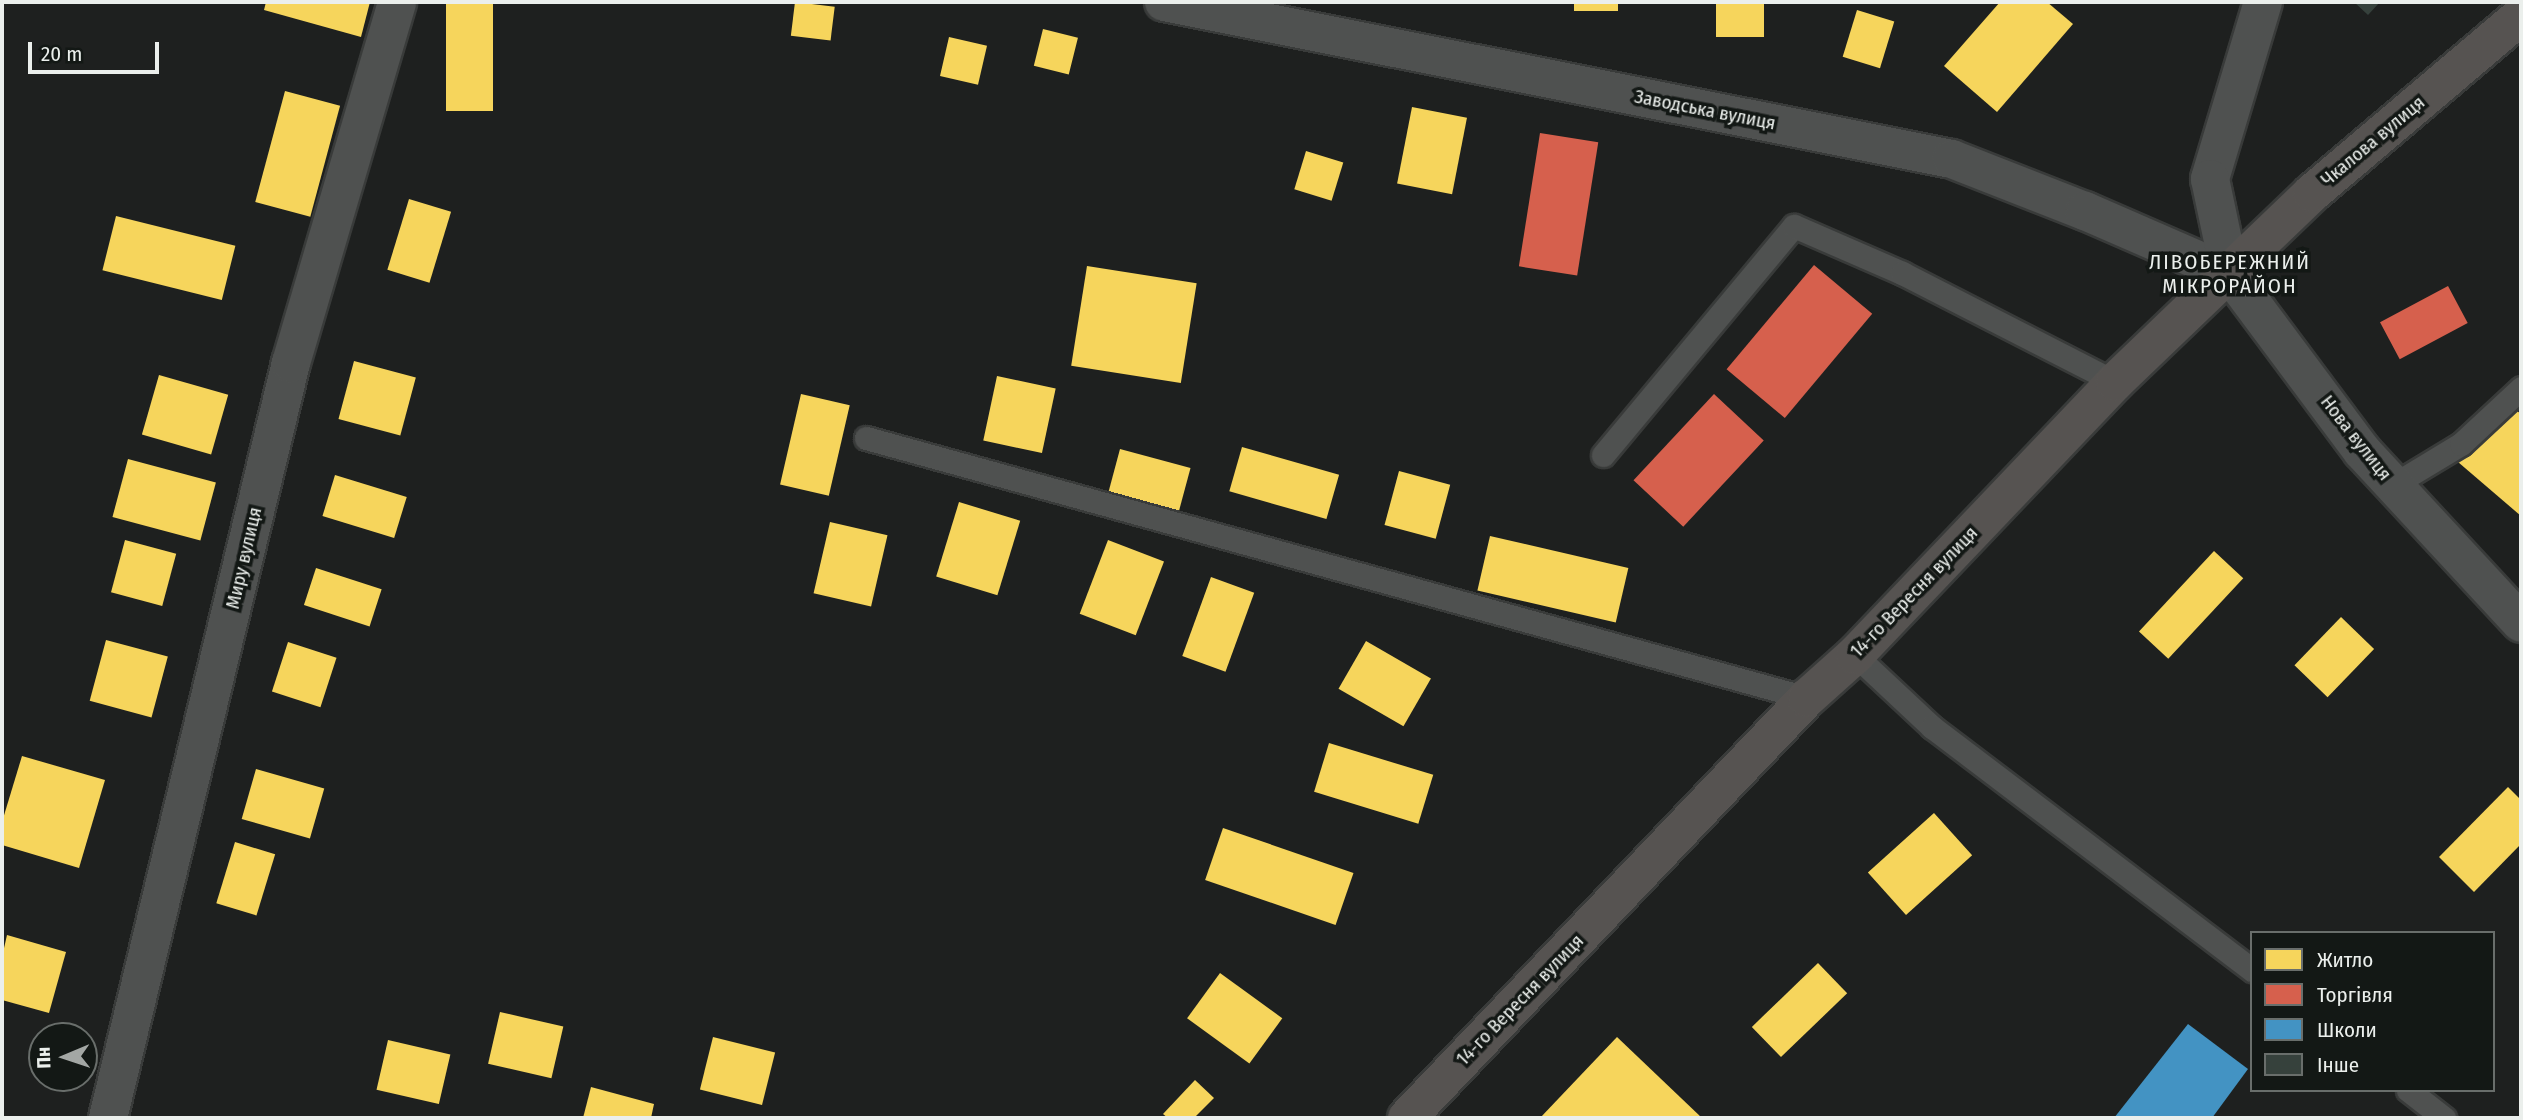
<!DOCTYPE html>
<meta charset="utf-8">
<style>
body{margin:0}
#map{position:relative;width:2523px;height:1120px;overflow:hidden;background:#1e201f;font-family:"Fira Sans Condensed",sans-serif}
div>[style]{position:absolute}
.homes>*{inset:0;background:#f6d55c;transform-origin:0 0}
.shops>*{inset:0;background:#d6604d;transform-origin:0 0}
.schools>*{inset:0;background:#4393c3}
.building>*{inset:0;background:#36413c}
.roads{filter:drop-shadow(2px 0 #393b3a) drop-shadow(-2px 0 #393b3a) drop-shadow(0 2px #393b3a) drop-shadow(0 -2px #393b3a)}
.service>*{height:23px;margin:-11.5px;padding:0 11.5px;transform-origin:11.5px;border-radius:11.5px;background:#4f5150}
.minor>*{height:38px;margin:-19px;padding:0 19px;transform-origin:19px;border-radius:19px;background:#4f5150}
.secondary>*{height:38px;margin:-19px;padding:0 19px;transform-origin:19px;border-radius:19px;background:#565351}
span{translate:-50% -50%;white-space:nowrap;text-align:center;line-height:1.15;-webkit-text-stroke:7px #131815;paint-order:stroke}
.street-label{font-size:19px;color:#ebefec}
.neighbourhood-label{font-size:21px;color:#ebefec;letter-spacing:2px}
.frame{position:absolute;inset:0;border:4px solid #ebefec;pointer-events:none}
.legend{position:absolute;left:2250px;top:931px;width:245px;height:161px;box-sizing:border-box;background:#131815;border:2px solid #696e6b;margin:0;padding:9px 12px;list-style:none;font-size:21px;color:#ebefec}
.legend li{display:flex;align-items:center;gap:14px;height:35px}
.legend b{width:35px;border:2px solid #696e6b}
.north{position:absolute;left:28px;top:1022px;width:70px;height:70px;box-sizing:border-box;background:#131815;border:2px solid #696e6b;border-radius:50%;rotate:268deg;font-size:19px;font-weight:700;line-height:28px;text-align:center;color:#ebefec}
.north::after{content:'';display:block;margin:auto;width:24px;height:32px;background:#a3a7a4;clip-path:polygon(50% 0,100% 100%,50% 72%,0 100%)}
.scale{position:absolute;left:28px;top:42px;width:131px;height:32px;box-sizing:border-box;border:4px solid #ebefec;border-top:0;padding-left:9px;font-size:21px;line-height:24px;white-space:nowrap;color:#ebefec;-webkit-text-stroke:5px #131815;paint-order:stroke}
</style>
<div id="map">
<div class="homes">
<i style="clip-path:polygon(266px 2px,370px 2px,361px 37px,264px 10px)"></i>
<i style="left:446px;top:2px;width:47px;height:109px"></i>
<i style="left:795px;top:2px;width:40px;height:34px;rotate:7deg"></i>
<i style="left:1574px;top:2px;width:44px;height:9px"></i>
<i style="left:1716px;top:2px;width:48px;height:35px"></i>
<i style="clip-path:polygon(2000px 2px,2047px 2px,2073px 24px,1997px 112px,1944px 66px)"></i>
<i style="left:1857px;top:10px;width:39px;height:49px;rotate:17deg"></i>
<i style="left:1043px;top:29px;width:36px;height:38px;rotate:14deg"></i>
<i style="left:949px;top:37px;width:39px;height:40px;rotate:13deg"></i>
<i style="left:285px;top:91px;width:57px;height:115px;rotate:15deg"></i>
<i style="left:1412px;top:107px;width:56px;height:78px;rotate:11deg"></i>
<i style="left:1306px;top:151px;width:39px;height:40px;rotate:17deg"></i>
<i style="left:409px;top:199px;width:44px;height:74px;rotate:17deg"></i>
<i style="left:116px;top:216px;width:123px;height:56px;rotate:14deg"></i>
<i style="left:1087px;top:266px;width:111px;height:101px;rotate:9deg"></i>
<i style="left:354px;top:361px;width:64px;height:60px;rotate:15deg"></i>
<i style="left:159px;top:375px;width:72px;height:62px;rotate:16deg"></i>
<i style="left:997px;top:376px;width:60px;height:66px;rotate:12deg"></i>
<i style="left:801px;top:394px;width:50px;height:93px;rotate:13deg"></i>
<i style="clip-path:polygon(2507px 403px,2521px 414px,2521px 516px,2458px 462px)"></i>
<i style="left:1242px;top:447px;width:101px;height:46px;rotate:16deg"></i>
<i style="left:1120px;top:449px;width:73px;height:47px;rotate:15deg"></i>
<i style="left:128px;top:459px;width:91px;height:60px;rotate:15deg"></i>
<i style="left:1399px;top:471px;width:53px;height:56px;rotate:15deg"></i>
<i style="left:335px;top:475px;width:75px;height:43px;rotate:17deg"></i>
<i style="left:959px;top:502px;width:64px;height:78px;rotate:17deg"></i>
<i style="left:830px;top:522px;width:59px;height:73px;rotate:13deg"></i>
<i style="left:1490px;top:536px;width:142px;height:56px;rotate:13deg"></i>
<i style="left:125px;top:540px;width:53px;height:54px;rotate:15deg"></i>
<i style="left:1108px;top:540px;width:60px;height:79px;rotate:21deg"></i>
<i style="left:2214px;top:551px;width:40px;height:110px;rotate:43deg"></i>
<i style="left:316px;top:568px;width:69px;height:39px;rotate:18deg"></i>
<i style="left:1211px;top:577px;width:46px;height:84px;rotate:20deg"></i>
<i style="left:2341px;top:617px;width:46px;height:67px;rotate:44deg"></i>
<i style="left:106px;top:640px;width:64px;height:63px;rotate:15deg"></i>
<i style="left:1366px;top:641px;width:75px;height:55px;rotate:30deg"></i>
<i style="left:288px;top:642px;width:51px;height:52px;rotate:18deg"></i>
<i style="left:1329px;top:743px;width:109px;height:51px;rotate:17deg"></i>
<i style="clip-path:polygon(22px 756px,105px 780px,79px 868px,2px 845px,2px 822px)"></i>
<i style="left:256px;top:769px;width:71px;height:52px;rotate:16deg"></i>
<i style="clip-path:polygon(2508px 787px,2521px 800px,2521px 844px,2474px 892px,2439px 857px)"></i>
<i style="left:1934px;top:813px;width:57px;height:89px;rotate:48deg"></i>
<i style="left:1223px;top:828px;width:138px;height:55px;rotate:19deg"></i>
<i style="left:235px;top:842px;width:42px;height:64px;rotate:17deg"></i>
<i style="clip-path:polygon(7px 935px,66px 952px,49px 1013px,2px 1000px,2px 957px)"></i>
<i style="left:1818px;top:963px;width:42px;height:92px;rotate:46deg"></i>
<i style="left:1220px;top:973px;width:77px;height:56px;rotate:36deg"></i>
<i style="left:500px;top:1012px;width:65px;height:53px;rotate:13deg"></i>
<i style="left:713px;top:1037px;width:64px;height:54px;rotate:14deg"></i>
<i style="clip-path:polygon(1617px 1037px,1702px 1118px,1540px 1118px)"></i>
<i style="left:388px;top:1040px;width:64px;height:51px;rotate:13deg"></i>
<i style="clip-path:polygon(1195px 1080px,1214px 1098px,1194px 1118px,1168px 1118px,1163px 1114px)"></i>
<i style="clip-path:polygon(591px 1087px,654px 1104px,651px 1118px,583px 1118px)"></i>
</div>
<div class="shops">
<i style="left:1540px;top:133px;width:59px;height:135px;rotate:9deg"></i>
<i style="left:1814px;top:265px;width:76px;height:136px;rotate:40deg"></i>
<i style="left:2448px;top:286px;width:42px;height:77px;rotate:62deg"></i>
<i style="left:1714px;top:394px;width:68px;height:118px;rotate:43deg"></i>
</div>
<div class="schools">
<i style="clip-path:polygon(2188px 1024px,2248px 1069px,2212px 1118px,2114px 1118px)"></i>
</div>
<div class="building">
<i style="clip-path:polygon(2354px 2px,2380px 2px,2368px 15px)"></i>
</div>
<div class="roads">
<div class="service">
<i style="left:866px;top:438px;width:976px;rotate:15.45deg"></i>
<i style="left:1603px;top:455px;width:298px;rotate:-50.2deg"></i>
<i style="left:1794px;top:226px;width:118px;rotate:23.5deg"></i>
<i style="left:1902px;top:273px;width:239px;rotate:27.1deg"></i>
<i style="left:2393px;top:485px;width:79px;rotate:-31.1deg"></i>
<i style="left:2461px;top:444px;width:82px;rotate:-43deg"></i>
<i style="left:1855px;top:655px;width:105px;rotate:43.1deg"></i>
<i style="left:1932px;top:727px;width:402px;rotate:37.2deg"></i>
<i style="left:2408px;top:1090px;width:46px;rotate:37.9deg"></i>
</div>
<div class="minor">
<i style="left:1164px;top:2px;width:803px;rotate:11.27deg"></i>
<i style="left:1952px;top:159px;width:143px;rotate:21.4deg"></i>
<i style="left:2085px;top:211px;width:158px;rotate:23.5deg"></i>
<i style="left:2263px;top:2px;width:185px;rotate:106.7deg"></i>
<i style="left:2210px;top:179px;width:97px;rotate:78.1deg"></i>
<i style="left:2230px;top:274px;width:221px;rotate:53.3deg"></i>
<i style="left:2362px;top:451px;width:234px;rotate:47.2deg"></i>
<i style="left:108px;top:1118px;width:777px;rotate:-76.38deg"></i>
<i style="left:291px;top:363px;width:376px;rotate:-73.6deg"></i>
</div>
<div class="secondary">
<i style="left:1407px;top:1118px;width:580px;rotate:-46.4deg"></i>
<i style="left:1807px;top:698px;width:64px;rotate:-41.9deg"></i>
<i style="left:1855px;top:655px;width:377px;rotate:-46.4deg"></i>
<i style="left:2115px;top:382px;width:273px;rotate:-43.8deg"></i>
<i style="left:2312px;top:193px;width:274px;rotate:-40.3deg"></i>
</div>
</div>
<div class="street-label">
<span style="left:1705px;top:110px;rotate:11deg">Заводська вулиця</span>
<span style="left:2373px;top:141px;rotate:-40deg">Чкалова вулиця</span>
<span style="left:2356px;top:438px;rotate:52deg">Нова вулиця</span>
<span style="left:244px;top:558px;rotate:-77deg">Миру вулиця</span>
<span style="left:1914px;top:592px;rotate:-46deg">14-го Вересня вулиця</span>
<span style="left:1520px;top:1000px;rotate:-46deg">14-го Вересня вулиця</span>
</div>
<div class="neighbourhood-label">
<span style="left:2230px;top:274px">ЛІВОБЕРЕЖНИЙ<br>МІКРОРАЙОН</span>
</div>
<div class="frame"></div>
<ul class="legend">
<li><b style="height:19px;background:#f6d55c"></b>Житло</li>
<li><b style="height:19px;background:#d6604d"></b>Торгівля</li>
<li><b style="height:19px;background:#4393c3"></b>Школи</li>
<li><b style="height:19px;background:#36413c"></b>Інше</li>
</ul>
<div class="north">Пн</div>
<div class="scale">20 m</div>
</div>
